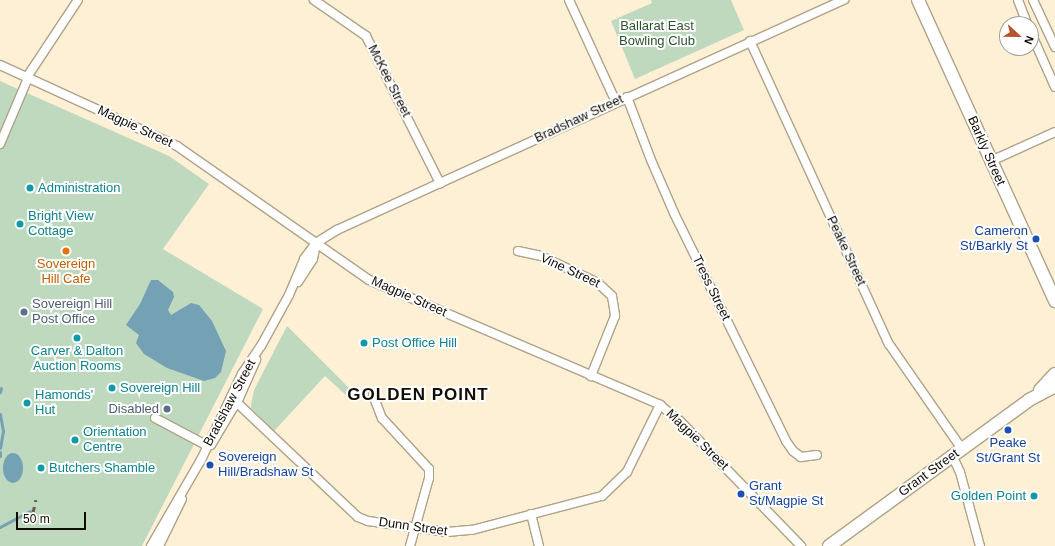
<!DOCTYPE html>
<style>
body{margin:0}
#map{position:relative;width:1055px;height:546px;overflow:hidden;background:#fef0d5;font-family:Arial,sans-serif}
div>[style]{position:absolute}
.green>*{inset:0;background:#bfd9be}
.water>*{inset:0;background:#75a1b5}
.stream>*{height:3px;margin:-1.5px;padding:0 1.5px;transform-origin:1.5px;border-radius:1.5px;background:#75a1b5}
.canal>*{height:10px;margin:-5px;padding:0 5px;transform-origin:5px;border-radius:5px;background:#75a1b5}
.canal>.ring{margin:-5px;padding:0;box-sizing:content-box;background:none;border:10px solid #75a1b5;border-radius:50%}
.roads{filter:drop-shadow(1px 0 #afa288) drop-shadow(-1px 0 #afa288) drop-shadow(0 1px #afa288) drop-shadow(0 -1px #afa288)}
.street>*{height:8px;margin:-4px;padding:0 4px;transform-origin:4px;border-radius:4px;background:#fff}
.secondary>*{height:12px;margin:-6px;padding:0 6px;transform-origin:6px;border-radius:6px;background:#fff}
.rail>*{height:3px;margin-top:-1.5px;transform-origin:0;background:repeating-linear-gradient(90deg,#655e4e 0 5px,transparent 0 10px)}
.dots>*{width:11px;height:11px;translate:-50% -50%;box-sizing:border-box;border:2px solid #fff;border-radius:50%}
span{translate:-50% -50%;white-space:nowrap;text-align:center;line-height:1.15;-webkit-text-stroke:4px #fff;paint-order:stroke}
.park-label{font-size:13px;color:#2a552a}
.street-label{font-size:13px;color:#110d04}
.culture-label{font-size:13px;color:#0d838f}
.left{translate:0 -50%;text-align:left}
.right{translate:-100% -50%;text-align:right}
.transit-label{font-size:13px;color:#164399}
.food-label{font-size:13px;color:#c56008}
.service-label{font-size:13px;color:#4e5e75}
.district-label{font-size:17px;color:#110d04;font-weight:700;letter-spacing:1px}
.north{position:absolute;left:999px;top:16px;width:40px;height:40px;box-sizing:border-box;background:#fff;border:1px solid #a09e9b;border-radius:50%;rotate:112deg;font-size:11px;font-weight:700;line-height:16px;text-align:center;color:#110d04}
.north::after{content:'';display:block;margin:auto;width:14px;height:18px;background:#b9512b;clip-path:polygon(50% 0,100% 100%,50% 72%,0 100%)}
.scale{position:absolute;left:16px;top:512px;width:70px;height:18px;box-sizing:border-box;border:2px solid #110d04;border-top:0;padding-left:5px;font-size:12px;line-height:14px;white-space:nowrap;color:#110d04;-webkit-text-stroke:3px #fff;paint-order:stroke}
</style>
<div id="map">
<div class="green">
<i style="clip-path:polygon(651px 0,731px 0,744px 30px,635px 79px,611px 21px,652px 3px)"></i>
<i style="clip-path:polygon(0 81px,169px 156px,209px 184px,163px 249px,263px 309px,142px 546px,0 546px)"></i>
<i style="clip-path:polygon(287px 326px,352px 391px,347px 396px,325px 376px,274px 431px,251px 408px,251px 405px,254px 390px)"></i>
</div>
<div class="water">
<i style="clip-path:polygon(151px 280px,158px 280px,173px 292px,174px 297px,168px 310px,171px 315px,191px 303px,199px 305px,212px 321px,226px 351px,221px 372px,215px 378px,204px 381px,167px 368px,144px 354px,136px 343px,139px 335px,126px 325px,140px 304px)"></i>
</div>
<div class="stream">
<i style="left:0;top:392px;width:4px;rotate:-76deg"></i>
<i style="left:0;top:414px;width:17px;rotate:80deg"></i>
<i style="left:3px;top:431px;width:17px;rotate:100deg"></i>
<i style="left:0;top:452px;width:4px;rotate:90deg"></i>
<i style="left:0;top:527px;width:34px;rotate:-28deg"></i>
</div>
<div class="canal">
<i class="ring" style="left:7.5px;top:457.5px;width:-3px;height:-3px"></i>
</div>
<div class="roads">
<div class="street">
<i style="left:314px;top:0;width:63px;rotate:34.7deg"></i>
<i style="left:366px;top:36px;width:165px;rotate:63.3deg"></i>
<i style="left:569px;top:0;width:112px;rotate:65.3deg"></i>
<i style="left:1018px;top:0;width:26px;rotate:69deg"></i>
<i style="left:1033px;top:0;width:52px;rotate:64.9deg"></i>
<i style="left:1031px;top:33px;width:59px;rotate:66deg"></i>
<i style="left:750px;top:41px;width:333px;rotate:65.4deg"></i>
<i style="left:889px;top:344px;width:128px;rotate:55.2deg"></i>
<i style="left:0;top:65px;width:195px;rotate:24.6deg"></i>
<i style="left:177px;top:146px;width:234px;rotate:34.9deg"></i>
<i style="left:369px;top:280px;width:317px;rotate:23.2deg"></i>
<i style="left:660px;top:405px;width:26px;rotate:39deg"></i>
<i style="left:680px;top:421px;width:174px;rotate:45.9deg"></i>
<i style="left:27px;top:77px;width:92px;rotate:-56.5deg"></i>
<i style="left:627px;top:97px;width:67px;rotate:69.1deg"></i>
<i style="left:651px;top:160px;width:58px;rotate:66.5deg"></i>
<i style="left:674px;top:213px;width:254px;rotate:63.8deg"></i>
<i style="left:786px;top:441px;width:12px;rotate:55deg"></i>
<i style="left:793px;top:451px;width:10px;rotate:37deg"></i>
<i style="left:801px;top:457px;width:16px;rotate:-7deg"></i>
<i style="left:0;top:144px;width:72px;rotate:-67deg"></i>
<i style="left:991px;top:161px;width:70px;rotate:-24.4deg"></i>
<i style="left:518px;top:251px;width:24px;rotate:12deg"></i>
<i style="left:541px;top:256px;width:63px;rotate:25.3deg"></i>
<i style="left:598px;top:283px;width:19px;rotate:43deg"></i>
<i style="left:612px;top:296px;width:20px;rotate:81deg"></i>
<i style="left:615px;top:316px;width:65px;rotate:111.8deg"></i>
<i style="left:298px;top:282px;width:27px;rotate:-57deg"></i>
<i style="left:313px;top:259px;width:16px;rotate:-79deg"></i>
<i style="left:373px;top:395px;width:25px;rotate:69deg"></i>
<i style="left:382px;top:418px;width:69px;rotate:47.3deg"></i>
<i style="left:429px;top:469px;width:9px;rotate:90deg"></i>
<i style="left:429px;top:478px;width:71px;rotate:105.6deg"></i>
<i style="left:232px;top:398px;width:173px;rotate:43.4deg"></i>
<i style="left:358px;top:517px;width:11px;rotate:22deg"></i>
<i style="left:368px;top:521px;width:80px;rotate:7.9deg"></i>
<i style="left:447px;top:532px;width:25px;rotate:-5deg"></i>
<i style="left:472px;top:530px;width:134px;rotate:-14.7deg"></i>
<i style="left:602px;top:496px;width:35px;rotate:-44deg"></i>
<i style="left:627px;top:472px;width:75px;rotate:-63.8deg"></i>
<i style="left:155px;top:418px;width:58px;rotate:27.9deg"></i>
<i style="left:211px;top:445px;width:55px;rotate:-59.2deg"></i>
<i style="left:239px;top:398px;width:42px;rotate:-65.9deg"></i>
<i style="left:952px;top:455px;width:19px;rotate:65deg"></i>
<i style="left:960px;top:472px;width:77px;rotate:74.9deg"></i>
<i style="left:200px;top:462px;width:98px;rotate:-64.5deg"></i>
<i style="left:242px;top:374px;width:34px;rotate:-56deg"></i>
<i style="left:261px;top:346px;width:58px;rotate:-61.2deg"></i>
<i style="left:289px;top:295px;width:39px;rotate:-67deg"></i>
<i style="left:304px;top:259px;width:20px;rotate:-53deg"></i>
<i style="left:316px;top:243px;width:25px;rotate:-32deg"></i>
<i style="left:337px;top:230px;width:113px;rotate:-24.5deg"></i>
<i style="left:440px;top:183px;width:444px;rotate:-24.4deg"></i>
<i style="left:531px;top:514px;width:33px;rotate:76deg"></i>
<i style="left:151px;top:546px;width:102px;rotate:-59.9deg"></i>
<i style="left:159px;top:546px;width:52px;rotate:-63.9deg"></i>
</div>
<div class="secondary">
<i style="left:918px;top:0;width:331px;rotate:65.5deg"></i>
<i style="left:1040px;top:390px;width:22px;rotate:-47deg"></i>
<i style="left:829px;top:546px;width:248px;rotate:-36.1deg"></i>
<i style="left:1029px;top:400px;width:30px;rotate:-28deg"></i>
</div>
</div>
<div class="rail">
<i style="left:31px;top:521px;width:22px;rotate:-77deg"></i>
</div>
<div class="dots">
<i style="left:30px;top:188px;background:#0f9aa8"></i>
<i style="left:20px;top:224px;background:#0f9aa8"></i>
<i style="left:1036px;top:239px;background:#1a4fb4"></i>
<i style="left:66px;top:251px;background:#e8710a"></i>
<i style="left:24px;top:312px;background:#5c6f8a"></i>
<i style="left:77px;top:338px;background:#0f9aa8"></i>
<i style="left:364px;top:343px;background:#0f9aa8"></i>
<i style="left:112px;top:388px;background:#0f9aa8"></i>
<i style="left:27px;top:403px;background:#0f9aa8"></i>
<i style="left:167px;top:409px;background:#5c6f8a"></i>
<i style="left:1008px;top:430px;background:#1a4fb4"></i>
<i style="left:75px;top:440px;background:#0f9aa8"></i>
<i style="left:210px;top:465px;background:#1a4fb4"></i>
<i style="left:41px;top:468px;background:#0f9aa8"></i>
<i style="left:741px;top:494px;background:#1a4fb4"></i>
<i style="left:1034px;top:496px;background:#0f9aa8"></i>
</div>
<div class="park-label">
<span style="left:657px;top:34px">Ballarat East<br>Bowling Club</span>
</div>
<div class="street-label">
<span style="left:389px;top:81px;rotate:63deg">McKee Street</span>
<span style="left:579px;top:119px;rotate:-25deg">Bradshaw Street</span>
<span style="left:135px;top:127px;rotate:25deg">Magpie Street</span>
<span style="left:986px;top:151px;rotate:66deg">Barkly Street</span>
<span style="left:846px;top:251px;rotate:65deg">Peake Street</span>
<span style="left:570px;top:271px;rotate:25deg">Vine Street</span>
<span style="left:711px;top:288px;rotate:64deg">Tress Street</span>
<span style="left:409px;top:297px;rotate:24deg">Magpie Street</span>
<span style="left:230px;top:403px;rotate:-62deg">Bradshaw Street</span>
<span style="left:697px;top:440px;rotate:44deg">Magpie Street</span>
<span style="left:929px;top:473px;rotate:-36deg">Grant Street</span>
<span style="left:413px;top:527px;rotate:8deg">Dunn Street</span>
</div>
<div class="culture-label">
<span class="left" style="left:38px;top:188px">Administration</span>
<span class="left" style="left:28px;top:224px">Bright View<br>Cottage</span>
<span class="left" style="left:372px;top:343px">Post Office Hill</span>
<span style="left:77px;top:359px">Carver &amp; Dalton<br>Auction Rooms</span>
<span class="left" style="left:120px;top:388px">Sovereign Hill</span>
<span class="left" style="left:35px;top:403px">Hamonds'<br>Hut</span>
<span class="left" style="left:83px;top:440px">Orientation<br>Centre</span>
<span class="left" style="left:49px;top:468px">Butchers Shamble</span>
<span class="right" style="left:1026px;top:496px">Golden Point</span>
</div>
<div class="transit-label">
<span class="right" style="left:1028px;top:239px">Cameron<br>St/Barkly St</span>
<span style="left:1008px;top:451px">Peake<br>St/Grant St</span>
<span class="left" style="left:218px;top:465px">Sovereign<br>Hill/Bradshaw St</span>
<span class="left" style="left:749px;top:494px">Grant<br>St/Magpie St</span>
</div>
<div class="food-label">
<span style="left:66px;top:272px">Sovereign<br>Hill Cafe</span>
</div>
<div class="service-label">
<span class="left" style="left:32px;top:312px">Sovereign Hill<br>Post Office</span>
<span class="right" style="left:159px;top:409px">Disabled</span>
</div>
<div class="district-label">
<span style="left:418px;top:395px">GOLDEN POINT</span>
</div>
<div class="north">N</div>
<div class="scale">50 m</div>
</div>
